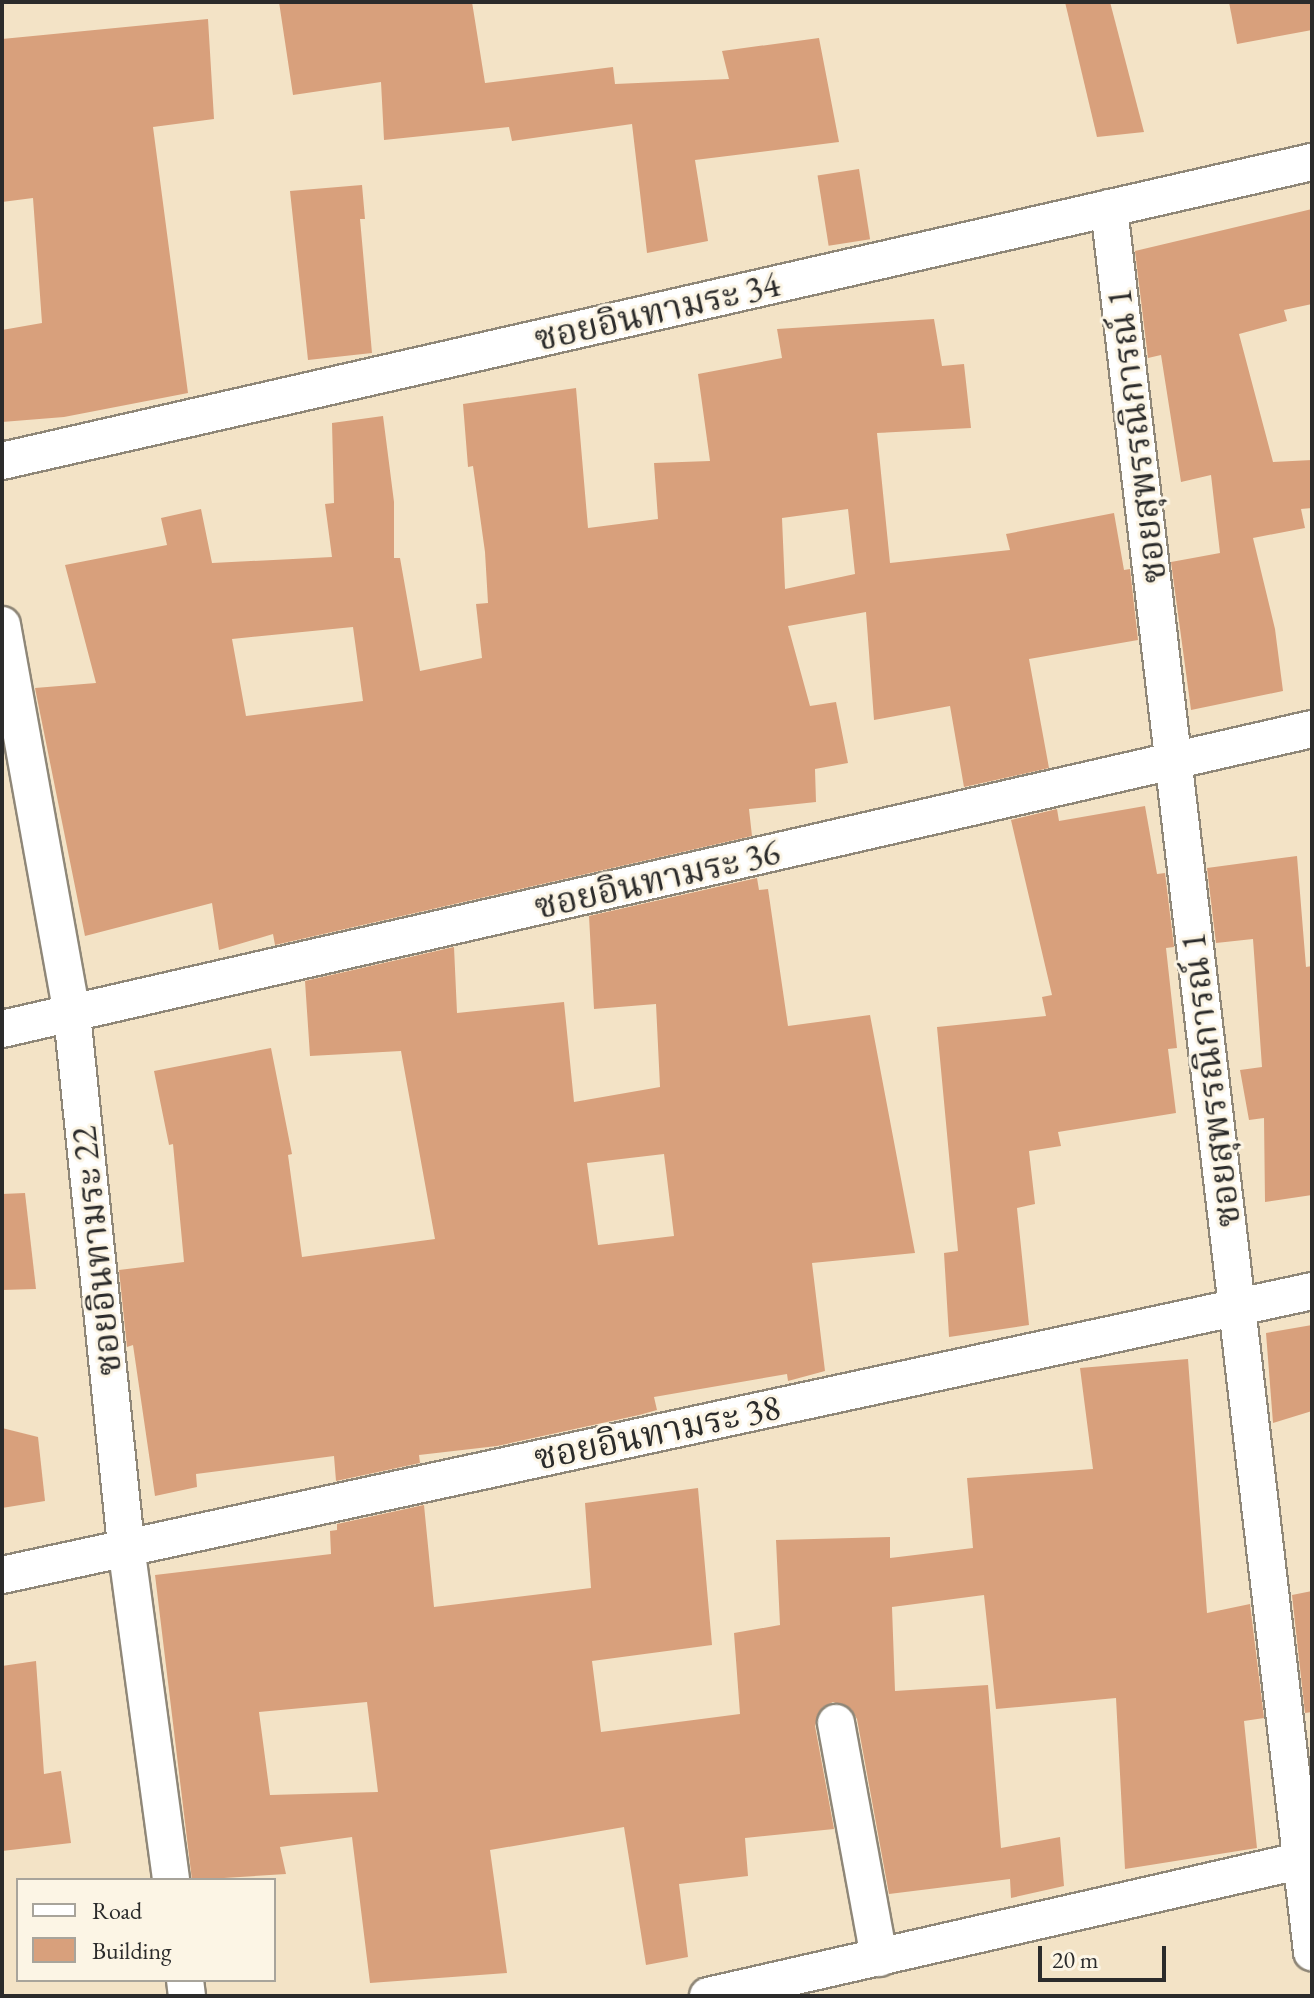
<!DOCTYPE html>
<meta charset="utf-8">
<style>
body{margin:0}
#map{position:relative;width:1314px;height:1998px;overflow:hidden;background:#f3e3c6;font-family:"EB Garamond","Noto Serif Thai",serif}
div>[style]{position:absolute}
.building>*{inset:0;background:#d8a07c;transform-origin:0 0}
.roads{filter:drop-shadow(2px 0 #8f8778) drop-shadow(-2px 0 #8f8778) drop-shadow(0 2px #8f8778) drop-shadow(0 -2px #8f8778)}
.street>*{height:36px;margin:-18px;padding:0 18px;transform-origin:18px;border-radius:18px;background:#fff}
span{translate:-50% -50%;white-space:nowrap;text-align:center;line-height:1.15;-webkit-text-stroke:6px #fcf5e5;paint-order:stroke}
.street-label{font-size:36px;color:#2b2b2b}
.frame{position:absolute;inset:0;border:4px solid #2b2b2b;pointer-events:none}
.legend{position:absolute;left:16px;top:1878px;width:260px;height:104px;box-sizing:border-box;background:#fcf5e5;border:2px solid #a8a49b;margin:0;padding:10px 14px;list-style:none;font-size:24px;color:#2b2b2b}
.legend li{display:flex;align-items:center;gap:16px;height:40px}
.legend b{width:40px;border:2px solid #a8a49b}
.scale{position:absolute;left:1038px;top:1946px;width:128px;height:36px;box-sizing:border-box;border:4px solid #2b2b2b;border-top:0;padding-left:10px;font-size:24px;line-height:28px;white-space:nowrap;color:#2b2b2b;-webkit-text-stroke:6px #fcf5e5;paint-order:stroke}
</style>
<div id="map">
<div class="building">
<i style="clip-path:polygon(279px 2px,472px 2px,485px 83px,613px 67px,615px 84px,729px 79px,722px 51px,819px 38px,839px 142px,695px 160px,708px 241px,647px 253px,632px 124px,512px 141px,509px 127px,384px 140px,381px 82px,293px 95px)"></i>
<i style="clip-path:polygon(1065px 2px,1110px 2px,1144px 132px,1097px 137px)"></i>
<i style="clip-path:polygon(1229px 2px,1312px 2px,1312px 30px,1237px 44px)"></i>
<i style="clip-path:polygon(208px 19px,214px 119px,153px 127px,188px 393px,64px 417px,2px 422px,2px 330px,42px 323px,33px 198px,2px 202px,2px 39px)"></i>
<i style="left:859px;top:169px;width:71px;height:42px;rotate:81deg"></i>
<i style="clip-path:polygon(362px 185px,365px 219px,360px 219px,372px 353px,308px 360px,290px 191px)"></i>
<i style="clip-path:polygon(1312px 209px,1312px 304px,1284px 310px,1287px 321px,1239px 334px,1273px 462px,1312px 460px,1312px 508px,1301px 509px,1305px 528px,1253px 538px,1275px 629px,1283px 691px,1191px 710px,1171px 562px,1220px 553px,1211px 475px,1181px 482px,1161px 355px,1148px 358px,1135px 251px)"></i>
<i style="clip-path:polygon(evenodd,934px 319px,942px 366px,964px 364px,971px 428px,877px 433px,890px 563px,1010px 550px,1006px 534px,1114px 513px,1124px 570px,1130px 569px,1138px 640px,1029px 659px,1049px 768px,964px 787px,950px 706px,874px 720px,866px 612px,788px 626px,810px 706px,836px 702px,848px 763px,815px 769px,816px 802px,749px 809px,752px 836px,275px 945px,273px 934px,219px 950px,212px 903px,85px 936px,35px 688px,96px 683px,65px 565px,167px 545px,161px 518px,201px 509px,212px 563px,332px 557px,325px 504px,334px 503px,332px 423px,383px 416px,394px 502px,394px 558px,400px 558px,420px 671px,482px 658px,476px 604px,488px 603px,485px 552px,473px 466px,468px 467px,463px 404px,576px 388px,588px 528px,658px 519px,654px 463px,710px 461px,698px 374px,782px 358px,777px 329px,934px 319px,848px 509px,855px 574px,785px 589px,782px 518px,848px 509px,934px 319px,353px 627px,363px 701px,246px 716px,232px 639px,353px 627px)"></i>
<i style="clip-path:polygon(1145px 806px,1157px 874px,1165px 873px,1174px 947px,1166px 948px,1177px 1048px,1168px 1049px,1176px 1113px,1058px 1132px,1061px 1146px,1029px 1151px,1035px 1204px,1017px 1208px,1029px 1325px,949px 1337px,944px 1253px,958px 1251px,937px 1027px,1046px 1016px,1042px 997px,1052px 995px,1011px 820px,1057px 809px,1059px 821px)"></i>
<i style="clip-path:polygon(1297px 856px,1306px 967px,1312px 966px,1312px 1195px,1265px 1202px,1264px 1118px,1249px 1120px,1240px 1070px,1262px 1067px,1253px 939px,1216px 943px,1207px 868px)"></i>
<i style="clip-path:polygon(evenodd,757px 878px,759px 890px,768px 889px,788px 1026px,870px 1015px,915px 1253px,812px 1263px,825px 1371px,788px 1381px,787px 1374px,654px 1397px,657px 1410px,639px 1415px,497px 1446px,419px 1455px,420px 1463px,336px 1481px,334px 1456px,196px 1474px,197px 1487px,155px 1496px,133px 1345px,127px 1347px,119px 1270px,184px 1262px,173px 1144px,169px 1145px,154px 1071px,271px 1048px,292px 1154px,288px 1155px,302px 1257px,435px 1239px,401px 1051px,310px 1056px,305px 981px,454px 947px,457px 1013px,564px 1002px,574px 1102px,660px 1087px,656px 1004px,594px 1009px,589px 916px,757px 878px,664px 1154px,674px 1236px,598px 1245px,587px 1163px,664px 1154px)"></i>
<i style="clip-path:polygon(25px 1193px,36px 1289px,2px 1290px,2px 1194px)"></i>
<i style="clip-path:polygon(1312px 1325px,1312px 1411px,1273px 1423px,1266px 1333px)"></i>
<i style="clip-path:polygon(evenodd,1188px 1359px,1207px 1613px,1250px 1604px,1264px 1718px,1244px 1721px,1257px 1848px,1125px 1869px,1116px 1698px,996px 1709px,984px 1595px,892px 1607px,895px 1691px,988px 1685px,1001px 1848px,1060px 1837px,1064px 1886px,1011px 1898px,1010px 1879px,889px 1894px,857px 1719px,851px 1709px,833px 1702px,822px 1708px,815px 1726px,834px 1829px,745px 1838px,748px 1876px,679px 1884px,688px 1957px,646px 1965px,624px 1827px,490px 1850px,507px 1973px,370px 1983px,352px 1837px,280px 1847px,286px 1874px,192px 1880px,155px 1575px,331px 1554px,330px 1531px,337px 1530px,337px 1524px,424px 1505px,434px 1607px,591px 1588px,585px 1503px,698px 1488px,712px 1645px,592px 1661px,601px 1732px,740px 1714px,734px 1633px,780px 1625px,776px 1540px,890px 1537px,890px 1558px,973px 1548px,967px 1478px,1093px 1469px,1080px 1368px,1188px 1359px,367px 1702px,378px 1792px,270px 1795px,259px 1712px,367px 1702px)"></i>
<i style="clip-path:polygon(2px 1428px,38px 1437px,45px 1501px,2px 1508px)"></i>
<i style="clip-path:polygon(1312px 1591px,1312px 1712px,1305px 1713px,1292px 1595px)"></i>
<i style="clip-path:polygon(36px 1661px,44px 1774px,61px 1771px,71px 1843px,2px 1851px,2px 1666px)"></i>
</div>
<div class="roads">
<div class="street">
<i style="left:1109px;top:208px;width:1756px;rotate:83.36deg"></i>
<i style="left:2px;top:461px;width:1344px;rotate:-12.86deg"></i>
<i style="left:2px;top:625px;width:395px;rotate:79.8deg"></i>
<i style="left:72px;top:1014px;width:535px;rotate:84.2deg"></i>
<i style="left:126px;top:1546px;width:337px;rotate:82.3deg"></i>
<i style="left:2px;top:1029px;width:1344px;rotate:-12.9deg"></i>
<i style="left:2px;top:1575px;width:1340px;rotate:-12.23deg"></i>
<i style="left:836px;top:1723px;width:239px;rotate:79.6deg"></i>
<i style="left:185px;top:1980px;width:16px;rotate:83deg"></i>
<i style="left:708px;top:1996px;width:620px;rotate:-12.87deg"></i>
</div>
</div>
<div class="street-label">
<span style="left:657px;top:311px;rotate:-13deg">ซอยอินทามระ 34</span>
<span style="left:1136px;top:436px;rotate:-97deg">ซอยสุพรรณิการณ์ 1</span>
<span style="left:657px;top:879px;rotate:-13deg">ซอยอินทามระ 36</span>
<span style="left:1210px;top:1080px;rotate:-97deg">ซอยสุพรรณิการณ์ 1</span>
<span style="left:96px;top:1251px;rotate:-96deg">ซอยอินทามระ 22</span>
<span style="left:657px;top:1432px;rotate:-12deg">ซอยอินทามระ 38</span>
</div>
<div class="frame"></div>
<ul class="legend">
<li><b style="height:10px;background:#fff"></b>Road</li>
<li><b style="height:22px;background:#d8a07c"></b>Building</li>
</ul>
<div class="scale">20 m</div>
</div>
